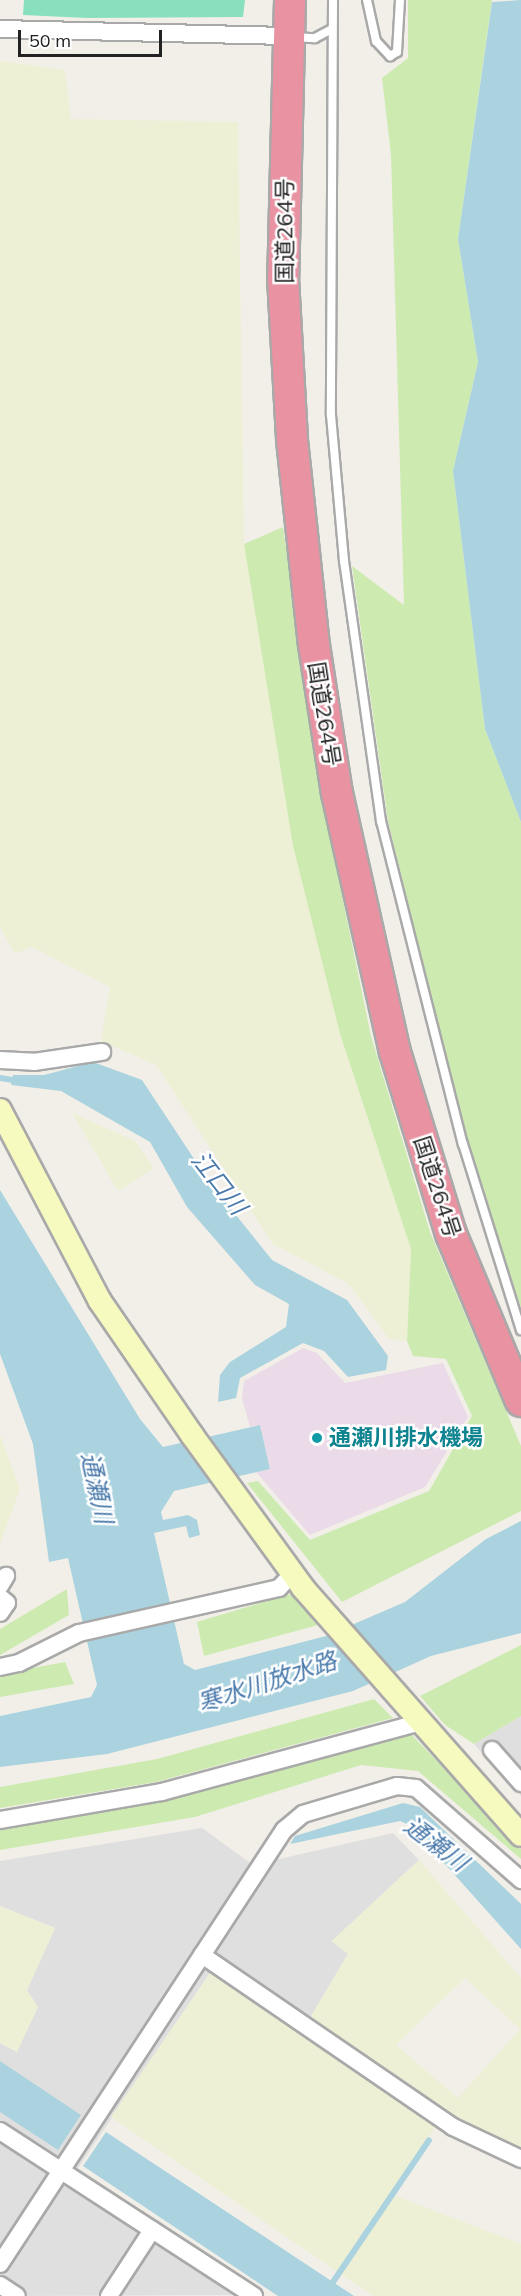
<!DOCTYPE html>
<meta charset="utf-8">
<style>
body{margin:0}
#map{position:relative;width:521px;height:2296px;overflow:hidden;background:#f2efe9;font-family:Mulish,"Noto Sans JP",sans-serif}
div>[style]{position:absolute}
.residential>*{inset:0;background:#e0dfdf}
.industrial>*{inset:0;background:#ebdbe8}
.farmland>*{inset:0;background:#eef0d5}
.grass>*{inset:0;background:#cdebb0}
.pitch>*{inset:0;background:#88e0be}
.water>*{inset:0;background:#aad3df}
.stream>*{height:6px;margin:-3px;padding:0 3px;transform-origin:3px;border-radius:3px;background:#aad3df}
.roads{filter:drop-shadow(2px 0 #a9a9a9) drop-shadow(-2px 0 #a9a9a9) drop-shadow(0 2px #a9a9a9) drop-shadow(0 -2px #a9a9a9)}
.lane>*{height:8px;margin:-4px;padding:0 4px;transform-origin:4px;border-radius:4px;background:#fff}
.street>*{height:16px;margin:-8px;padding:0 8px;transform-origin:8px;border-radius:8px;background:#fff}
.secondary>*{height:22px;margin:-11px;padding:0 11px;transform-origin:11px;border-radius:11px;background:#f7fabf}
.highway>*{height:30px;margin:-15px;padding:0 15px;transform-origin:15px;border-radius:15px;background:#e892a2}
.dots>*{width:16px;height:16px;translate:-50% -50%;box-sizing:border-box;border:3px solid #fff;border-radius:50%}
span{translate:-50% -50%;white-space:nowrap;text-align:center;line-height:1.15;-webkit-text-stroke:5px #fff;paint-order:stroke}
.street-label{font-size:22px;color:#222}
.culture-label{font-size:22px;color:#0d838f;font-weight:700}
.left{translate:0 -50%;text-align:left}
.water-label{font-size:24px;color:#4a7aab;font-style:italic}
.scale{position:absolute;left:18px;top:30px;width:144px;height:27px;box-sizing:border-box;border:3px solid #222;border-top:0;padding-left:8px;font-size:18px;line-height:21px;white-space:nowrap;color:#222;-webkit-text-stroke:4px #fff;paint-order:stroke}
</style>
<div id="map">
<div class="residential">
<i style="clip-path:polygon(521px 1716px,521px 1796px,474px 1744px)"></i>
<i style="clip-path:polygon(202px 1828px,253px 1865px,393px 1833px,419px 1860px,332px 1941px,348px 1954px,302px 2032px,210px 1973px,78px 2168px,266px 2295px,0 2296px,0 2043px,17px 2052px,27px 1990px,55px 1928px,0 1906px,0 1861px)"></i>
</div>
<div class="industrial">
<i style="clip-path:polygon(303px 1348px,317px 1353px,345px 1383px,443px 1363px,468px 1417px,425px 1487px,310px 1535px,256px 1472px,270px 1469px,260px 1425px,250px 1427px,242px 1399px,244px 1381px)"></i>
</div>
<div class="farmland">
<i style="clip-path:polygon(0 61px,65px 70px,71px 119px,238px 122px,244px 544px,293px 846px,340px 1034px,411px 1249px,407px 1341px,389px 1339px,349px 1284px,273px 1244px,156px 1065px,101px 1041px,110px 987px,32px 947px,15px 954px,0 927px)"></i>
<i style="clip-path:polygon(72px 1113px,135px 1141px,154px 1168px,118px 1191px)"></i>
<i style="clip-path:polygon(0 1435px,20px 1489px,0 1544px)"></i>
<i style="clip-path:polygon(evenodd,419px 1860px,521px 1978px,521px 2153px,445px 2112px,391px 2194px,521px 2244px,521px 2296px,373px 2296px,111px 2117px,210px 1973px,302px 2031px,348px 1954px,332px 1941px,419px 1860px,465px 1978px,520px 2029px,458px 2098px,396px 2045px,465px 1978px)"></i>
<i style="clip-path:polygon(0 1906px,55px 1928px,27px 1990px,38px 2007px,17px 2052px,0 2043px)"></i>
</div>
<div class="grass">
<i style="clip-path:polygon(408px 0,492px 0,458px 239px,478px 362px,453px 471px,485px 729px,521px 822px,521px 1308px,467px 1143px,388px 821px,352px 566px,404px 605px,391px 155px,382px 78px,408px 58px)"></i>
<i style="clip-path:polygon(283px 527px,323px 804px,371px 1036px,430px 1232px,521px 1446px,521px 1511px,342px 1602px,247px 1483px,258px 1481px,310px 1540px,429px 1491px,472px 1416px,446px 1359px,413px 1356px,407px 1341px,411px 1249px,340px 1034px,293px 846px,244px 544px)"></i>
<i style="clip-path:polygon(67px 1589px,69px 1615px,0 1655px,0 1629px)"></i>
<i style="clip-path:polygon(294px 1593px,318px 1625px,204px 1656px,197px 1622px)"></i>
<i style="clip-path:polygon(521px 1645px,521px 1716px,474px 1744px,445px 1725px,420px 1696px)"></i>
<i style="clip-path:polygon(65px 1662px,74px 1684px,0 1697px,0 1674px)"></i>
<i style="clip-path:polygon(374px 1699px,393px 1718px,156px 1782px,0 1808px,0 1787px,157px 1759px)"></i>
<i style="clip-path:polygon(411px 1734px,521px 1849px,521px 1859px,418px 1771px,361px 1765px,195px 1817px,0 1850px,0 1829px,171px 1798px)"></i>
</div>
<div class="pitch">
<i style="clip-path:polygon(24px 0,245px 0,243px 17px,87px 18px,23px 15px)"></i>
</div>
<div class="water">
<i style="clip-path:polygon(521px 0,521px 822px,485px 729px,453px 471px,478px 362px,458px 239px,492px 2px)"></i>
<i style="clip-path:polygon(93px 1062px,142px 1080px,208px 1180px,272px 1260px,347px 1300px,388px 1356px,386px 1370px,348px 1377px,324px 1351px,303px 1343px,240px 1378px,236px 1398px,218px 1402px,220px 1375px,230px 1362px,286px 1327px,289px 1304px,255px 1285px,187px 1207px,150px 1142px,61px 1091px,11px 1085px,13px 1075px,44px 1075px)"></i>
<i style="clip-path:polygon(0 1190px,140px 1419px,163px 1447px,260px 1425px,270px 1469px,174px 1491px,161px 1512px,163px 1520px,188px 1515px,197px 1520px,200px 1535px,189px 1538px,186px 1526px,154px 1533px,184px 1664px,195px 1670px,326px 1636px,405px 1602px,486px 1539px,521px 1521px,521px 1633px,431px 1656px,353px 1691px,107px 1754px,0 1767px,0 1716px,91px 1697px,97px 1685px,68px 1558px,49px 1562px,33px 1444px,0 1354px)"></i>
<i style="clip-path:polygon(403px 1803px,420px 1807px,521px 1904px,521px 1949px,411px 1826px,400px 1821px,290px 1844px,295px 1836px)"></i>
<i style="clip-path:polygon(0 2061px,81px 2115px,58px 2150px,0 2112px)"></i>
<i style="clip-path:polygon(106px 2132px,354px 2296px,278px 2296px,83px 2166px)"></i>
</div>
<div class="stream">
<i style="left:0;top:1078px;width:20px;rotate:9deg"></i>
<i style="left:333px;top:2282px;width:171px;rotate:-55.9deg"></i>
</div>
<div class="roads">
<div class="lane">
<i style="left:333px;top:0;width:415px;rotate:90.3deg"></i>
<i style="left:331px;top:415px;width:147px;rotate:84.9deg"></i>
<i style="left:344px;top:561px;width:263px;rotate:81.9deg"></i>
<i style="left:381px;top:821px;width:333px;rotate:75.8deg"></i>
<i style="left:463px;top:1144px;width:195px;rotate:72.7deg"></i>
<i style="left:367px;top:0;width:42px;rotate:77.6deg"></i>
<i style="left:376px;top:41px;width:21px;rotate:47deg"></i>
<i style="left:390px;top:56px;width:8px;rotate:-30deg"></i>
<i style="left:397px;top:52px;width:52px;rotate:-86.7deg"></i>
<i style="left:293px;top:37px;width:22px;rotate:3deg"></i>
<i style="left:315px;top:38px;width:17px;rotate:-28deg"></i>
</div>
<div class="street">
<i style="left:0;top:29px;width:287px;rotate:1.4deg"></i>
<i style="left:0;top:1060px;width:34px;rotate:3deg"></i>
<i style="left:34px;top:1062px;width:69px;rotate:-8.4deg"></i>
<i style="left:0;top:1586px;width:12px;rotate:-59deg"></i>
<i style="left:0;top:1597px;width:9px;rotate:41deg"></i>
<i style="left:7px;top:1603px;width:12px;rotate:125deg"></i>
<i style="left:0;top:1667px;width:19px;rotate:-12deg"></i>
<i style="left:19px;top:1663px;width:67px;rotate:-26.6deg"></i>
<i style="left:79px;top:1633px;width:205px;rotate:-12.7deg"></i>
<i style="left:279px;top:1588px;width:19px;rotate:-47deg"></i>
<i style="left:492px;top:1750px;width:44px;rotate:48.7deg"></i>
<i style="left:0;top:1820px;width:164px;rotate:-9.8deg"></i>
<i style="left:162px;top:1792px;width:264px;rotate:-15.1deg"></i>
<i style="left:202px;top:1955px;width:304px;rotate:34.4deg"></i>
<i style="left:453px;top:2127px;width:75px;rotate:25.2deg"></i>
<i style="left:0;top:2131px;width:303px;rotate:33deg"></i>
<i style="left:0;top:2264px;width:519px;rotate:-56.8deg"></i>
<i style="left:284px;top:1830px;width:25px;rotate:-40deg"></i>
<i style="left:303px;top:1814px;width:98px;rotate:-16.6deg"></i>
<i style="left:397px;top:1786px;width:19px;rotate:6deg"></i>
<i style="left:416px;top:1788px;width:140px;rotate:41.2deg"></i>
<i style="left:0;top:2285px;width:20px;rotate:33deg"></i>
<i style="left:109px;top:2296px;width:79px;rotate:-56.9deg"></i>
</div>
<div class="secondary">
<i style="left:0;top:1110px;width:216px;rotate:62.4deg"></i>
<i style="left:100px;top:1301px;width:163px;rotate:55.5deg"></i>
<i style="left:192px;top:1435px;width:189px;rotate:54deg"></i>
<i style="left:303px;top:1588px;width:329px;rotate:48.6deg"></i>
</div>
<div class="highway">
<i style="left:290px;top:0;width:278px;rotate:91.4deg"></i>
<i style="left:283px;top:278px;width:162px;rotate:86.8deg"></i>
<i style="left:292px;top:440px;width:206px;rotate:83.9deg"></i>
<i style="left:314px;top:645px;width:150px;rotate:81.2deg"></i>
<i style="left:337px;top:793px;width:265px;rotate:77.4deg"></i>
<i style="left:395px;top:1052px;width:190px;rotate:72.9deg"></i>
<i style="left:451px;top:1234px;width:181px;rotate:67.3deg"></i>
</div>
</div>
<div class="dots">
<i style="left:317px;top:1438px;background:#0f9aa8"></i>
</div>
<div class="street-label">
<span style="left:285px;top:231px;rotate:-90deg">国道264号</span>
<span style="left:324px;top:714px;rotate:81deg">国道264号</span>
<span style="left:437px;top:1187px;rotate:72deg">国道264号</span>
</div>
<div class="culture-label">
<span class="left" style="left:329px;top:1438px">通瀬川排水機場</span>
</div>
<div class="water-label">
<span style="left:219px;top:1183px;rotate:52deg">江口川</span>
<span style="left:97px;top:1488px;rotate:78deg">通瀬川</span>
<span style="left:267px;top:1682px;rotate:-18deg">寒水川放水路</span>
<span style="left:436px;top:1844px;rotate:37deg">通瀬川</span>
</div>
<div class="scale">50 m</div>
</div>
